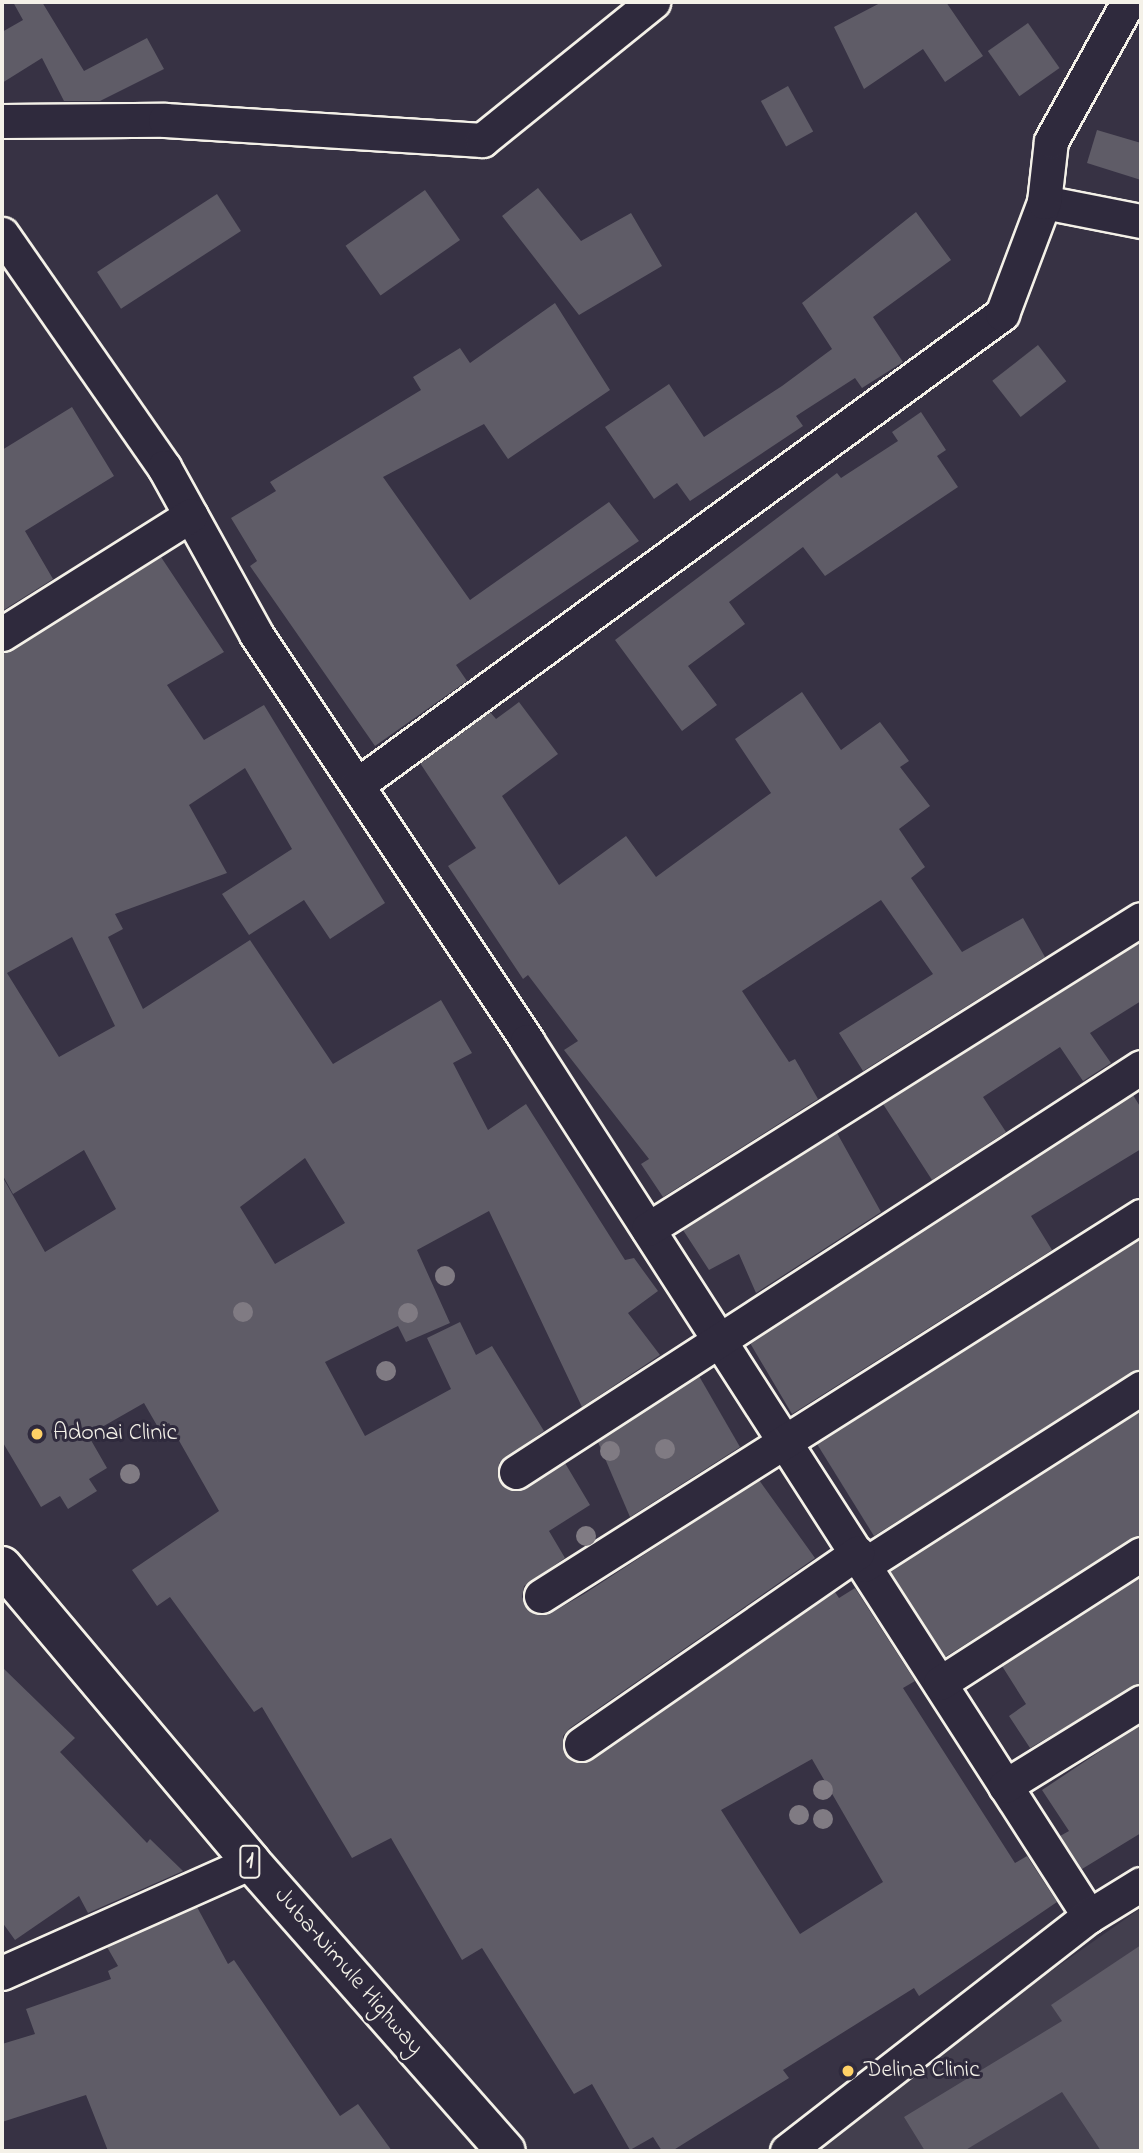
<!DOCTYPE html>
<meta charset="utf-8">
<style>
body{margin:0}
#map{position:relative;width:1143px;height:2153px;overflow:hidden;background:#373244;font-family:"Indie Flower",sans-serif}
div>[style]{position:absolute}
.built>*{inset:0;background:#433f4e}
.building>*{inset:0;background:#5f5c67;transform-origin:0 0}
.roads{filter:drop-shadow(2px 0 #f4f1e8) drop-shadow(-2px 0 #f4f1e8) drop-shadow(0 2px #f4f1e8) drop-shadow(0 -2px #f4f1e8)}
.minor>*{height:33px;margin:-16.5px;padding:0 16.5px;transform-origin:16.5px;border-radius:16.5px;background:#2f2a3d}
.primary>*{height:38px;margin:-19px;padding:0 19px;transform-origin:19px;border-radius:19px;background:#2f2a3d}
.trees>*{width:20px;height:20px;margin:-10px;border-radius:50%;background:#807b83}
.dots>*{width:19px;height:19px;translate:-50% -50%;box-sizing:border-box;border:4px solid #2f2a3d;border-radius:50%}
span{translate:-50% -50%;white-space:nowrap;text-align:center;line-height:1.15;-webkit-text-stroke:6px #2f2a3d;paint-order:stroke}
.shield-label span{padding:2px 5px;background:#2f2a3d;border:2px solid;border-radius:5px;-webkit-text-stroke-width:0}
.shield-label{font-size:23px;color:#f4f1e8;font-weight:700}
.poi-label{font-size:24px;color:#f4f1e8}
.left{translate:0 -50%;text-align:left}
.street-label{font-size:24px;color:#f4f1e8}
.frame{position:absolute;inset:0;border:4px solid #f4f1e8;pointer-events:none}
</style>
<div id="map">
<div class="built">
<i style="clip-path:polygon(1141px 1908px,1141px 2151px,816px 2151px,929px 2057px)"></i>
</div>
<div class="building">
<i style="clip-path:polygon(13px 2px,42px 2px,84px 71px,147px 38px,164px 69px,100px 101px,64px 101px,42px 58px,2px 83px,2px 32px,23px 20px)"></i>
<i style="clip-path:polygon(882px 2px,946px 2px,983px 56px,945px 82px,923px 49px,864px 89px,834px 27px)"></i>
<i style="left:1028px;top:23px;width:55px;height:49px;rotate:55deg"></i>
<i style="left:788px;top:86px;width:52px;height:31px;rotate:61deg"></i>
<i style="clip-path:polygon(1097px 130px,1141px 143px,1141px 180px,1087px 163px)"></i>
<i style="clip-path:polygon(538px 188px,581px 241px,631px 213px,662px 266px,579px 315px,502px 216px)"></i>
<i style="left:425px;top:190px;width:61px;height:97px;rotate:55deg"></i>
<i style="left:217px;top:194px;width:44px;height:143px;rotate:57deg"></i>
<i style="clip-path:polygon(916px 212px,951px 260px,873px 317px,903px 362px,862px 388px,855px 378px,796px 416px,803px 426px,690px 501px,677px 483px,654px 499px,605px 427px,669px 384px,704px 437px,782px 386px,832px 349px,802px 303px)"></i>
<i style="clip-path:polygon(555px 303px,610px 390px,508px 459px,484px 424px,383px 477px,470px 600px,609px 502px,639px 541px,456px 665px,467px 681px,375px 746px,250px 566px,257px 561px,231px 518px,276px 491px,270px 482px,421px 390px,413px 377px,460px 348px,470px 363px)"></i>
<i style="left:1038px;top:345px;width:46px;height:58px;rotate:52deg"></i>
<i style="clip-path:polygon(72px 407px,114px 476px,25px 531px,53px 579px,2px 611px,2px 450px)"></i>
<i style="clip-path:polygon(921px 412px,946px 450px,937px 456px,958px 487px,825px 576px,803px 547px,729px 602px,745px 624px,688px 666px,717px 705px,682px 731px,615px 640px,837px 473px,841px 478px,898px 441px,892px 432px)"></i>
<i style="clip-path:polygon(evenodd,161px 557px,224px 652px,167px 685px,204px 740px,264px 705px,385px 903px,330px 939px,304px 900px,249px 935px,222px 894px,292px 849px,245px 768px,189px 805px,227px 873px,115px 914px,123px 929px,108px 937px,143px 1009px,250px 940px,333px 1064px,441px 1000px,472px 1053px,453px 1063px,488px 1130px,526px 1104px,625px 1260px,634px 1258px,658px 1291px,628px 1313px,660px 1355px,582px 1407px,489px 1211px,417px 1250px,450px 1323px,406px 1342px,398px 1326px,325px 1362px,365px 1436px,451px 1389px,427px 1338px,460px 1322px,476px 1355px,492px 1346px,544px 1431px,499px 1463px,500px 1483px,518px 1491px,565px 1463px,590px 1505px,549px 1531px,565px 1558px,524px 1586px,522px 1597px,532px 1613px,551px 1613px,584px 1594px,759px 1480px,815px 1558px,570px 1728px,563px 1736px,565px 1754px,573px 1762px,592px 1760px,835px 1592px,839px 1598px,855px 1588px,915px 1681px,903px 1688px,1015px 1863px,1027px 1856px,1057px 1902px,919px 1996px,914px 1988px,783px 2070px,789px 2078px,672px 2151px,662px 2151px,653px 2137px,630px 2150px,592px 2084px,574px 2094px,482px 1948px,462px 1960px,391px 1838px,352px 1858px,262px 1707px,254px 1712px,170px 1597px,157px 1606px,132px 1570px,219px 1511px,169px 1423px,159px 1429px,144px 1403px,88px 1435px,107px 1468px,89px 1479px,97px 1491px,68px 1509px,60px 1496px,41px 1507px,2px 1441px,2px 1176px,45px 1252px,116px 1209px,84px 1150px,13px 1194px,2px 1174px,2px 653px,161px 557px,72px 937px,115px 1026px,59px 1057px,7px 973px,72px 937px,161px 557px,305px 1158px,345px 1223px,275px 1264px,240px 1207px,305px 1158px,161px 557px,812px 1759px,883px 1882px,800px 1934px,721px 1810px,812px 1759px)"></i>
<i style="clip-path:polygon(802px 692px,841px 750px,880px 722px,909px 761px,900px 767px,930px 806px,899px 829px,925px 867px,911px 878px,962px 952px,1023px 918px,1045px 957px,863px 1071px,839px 1033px,933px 974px,881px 900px,742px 991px,789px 1062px,795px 1059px,818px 1099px,663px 1197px,641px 1164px,649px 1159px,564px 1050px,578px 1041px,528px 975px,523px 979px,448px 866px,476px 848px,420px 763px,490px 712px,496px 719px,519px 702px,558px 754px,502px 796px,559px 885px,626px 836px,656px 877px,771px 793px,735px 739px)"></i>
<i style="clip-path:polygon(1141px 942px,1141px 1001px,1090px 1033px,1111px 1063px,1083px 1081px,1060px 1047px,983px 1097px,1006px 1132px,932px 1180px,883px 1104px)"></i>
<i style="clip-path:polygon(1133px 1095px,1141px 1108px,1141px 1149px,1031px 1216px,1052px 1250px,792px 1414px,750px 1343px)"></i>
<i style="clip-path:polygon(837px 1133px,881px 1212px,756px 1293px,739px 1254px,709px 1270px,683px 1230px)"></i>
<i style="clip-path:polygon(1141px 1239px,1141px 1369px,874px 1536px,817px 1444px)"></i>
<i style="clip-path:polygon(699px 1376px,740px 1447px,630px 1517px,598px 1442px)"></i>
<i style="clip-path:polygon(1141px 1411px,1141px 1535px,945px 1657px,890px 1571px)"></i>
<i style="clip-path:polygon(1141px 1577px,1141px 1683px,1030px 1748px,1009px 1716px,1026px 1704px,1002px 1666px)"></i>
<i style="clip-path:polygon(2px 1667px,75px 1738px,60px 1752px,147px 1843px,150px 1839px,183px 1871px,88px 1913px,79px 1896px,15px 1940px,2px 1922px)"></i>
<i style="clip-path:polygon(1141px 1724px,1141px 1833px,1082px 1869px,1060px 1836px,1069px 1831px,1042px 1790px)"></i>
<i style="clip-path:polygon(197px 1907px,228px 1964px,234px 1960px,340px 2116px,358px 2104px,392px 2151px,108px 2151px,86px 2095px,2px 2122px,2px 2044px,35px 2034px,26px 2009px,111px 1979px,108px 1971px,118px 1966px,107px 1947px)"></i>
<i style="clip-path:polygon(1141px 1945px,1141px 2151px,1101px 2151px,1062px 2092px,964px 2151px,925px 2151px,904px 2117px,1062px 2021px,1051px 2005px)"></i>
</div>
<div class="roads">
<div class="minor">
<i style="left:2px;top:121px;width:163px;rotate:-0.4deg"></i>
<i style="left:165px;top:120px;width:318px;rotate:3.6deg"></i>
<i style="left:482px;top:140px;width:220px;rotate:-38.9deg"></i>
<i style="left:1044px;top:202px;width:99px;rotate:11.1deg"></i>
<i style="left:2px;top:234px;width:284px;rotate:55.2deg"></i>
<i style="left:164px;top:467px;width:191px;rotate:61.1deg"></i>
<i style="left:256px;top:634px;width:489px;rotate:56.3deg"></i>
<i style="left:527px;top:1041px;width:1040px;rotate:57.29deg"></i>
<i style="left:2px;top:634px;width:223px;rotate:-32.2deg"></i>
<i style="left:357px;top:785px;width:799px;rotate:-36.14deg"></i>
<i style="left:1002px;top:314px;width:120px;rotate:-69.4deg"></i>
<i style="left:1044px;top:202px;width:61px;rotate:-83.5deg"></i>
<i style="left:1051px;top:141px;width:159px;rotate:-61deg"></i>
<i style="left:648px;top:1229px;width:582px;rotate:-32.16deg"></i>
<i style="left:516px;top:1472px;width:745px;rotate:-32.94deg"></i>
<i style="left:864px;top:1565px;width:329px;rotate:-32.6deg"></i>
<i style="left:541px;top:1596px;width:710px;rotate:-32.35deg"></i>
<i style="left:940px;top:1683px;width:239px;rotate:-32.7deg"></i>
<i style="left:581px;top:1744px;width:336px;rotate:-34.7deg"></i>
<i style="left:1005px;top:1786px;width:160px;rotate:-31.7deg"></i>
<i style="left:2px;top:1973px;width:273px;rotate:-24deg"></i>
<i style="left:787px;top:2151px;width:383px;rotate:-37.9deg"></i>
<i style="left:1089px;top:1916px;width:61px;rotate:-31.6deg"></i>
</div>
<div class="primary">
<i style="left:2px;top:1566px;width:387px;rotate:49.9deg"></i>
<i style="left:251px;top:1862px;width:385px;rotate:48.6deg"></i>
</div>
</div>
<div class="trees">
<i style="left:445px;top:1276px"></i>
<i style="left:243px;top:1312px"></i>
<i style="left:408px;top:1313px"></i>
<i style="left:386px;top:1371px"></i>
<i style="left:665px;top:1449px"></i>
<i style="left:610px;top:1451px"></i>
<i style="left:130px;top:1474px"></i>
<i style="left:586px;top:1536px"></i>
<i style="left:823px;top:1790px"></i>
<i style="left:799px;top:1815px"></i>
<i style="left:823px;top:1819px"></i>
</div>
<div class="dots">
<i style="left:37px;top:1434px;background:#ffd166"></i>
<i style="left:848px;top:2071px;background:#ffd166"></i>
</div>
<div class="shield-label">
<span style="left:250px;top:1862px">1</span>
</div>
<div class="poi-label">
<span class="left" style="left:53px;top:1434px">Adonai Clinic</span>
<span class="left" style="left:864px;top:2071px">Delina Clinic</span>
</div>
<div class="street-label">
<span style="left:348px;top:1972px;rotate:49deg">Juba–Nimule Highway</span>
</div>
<div class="frame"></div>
</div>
